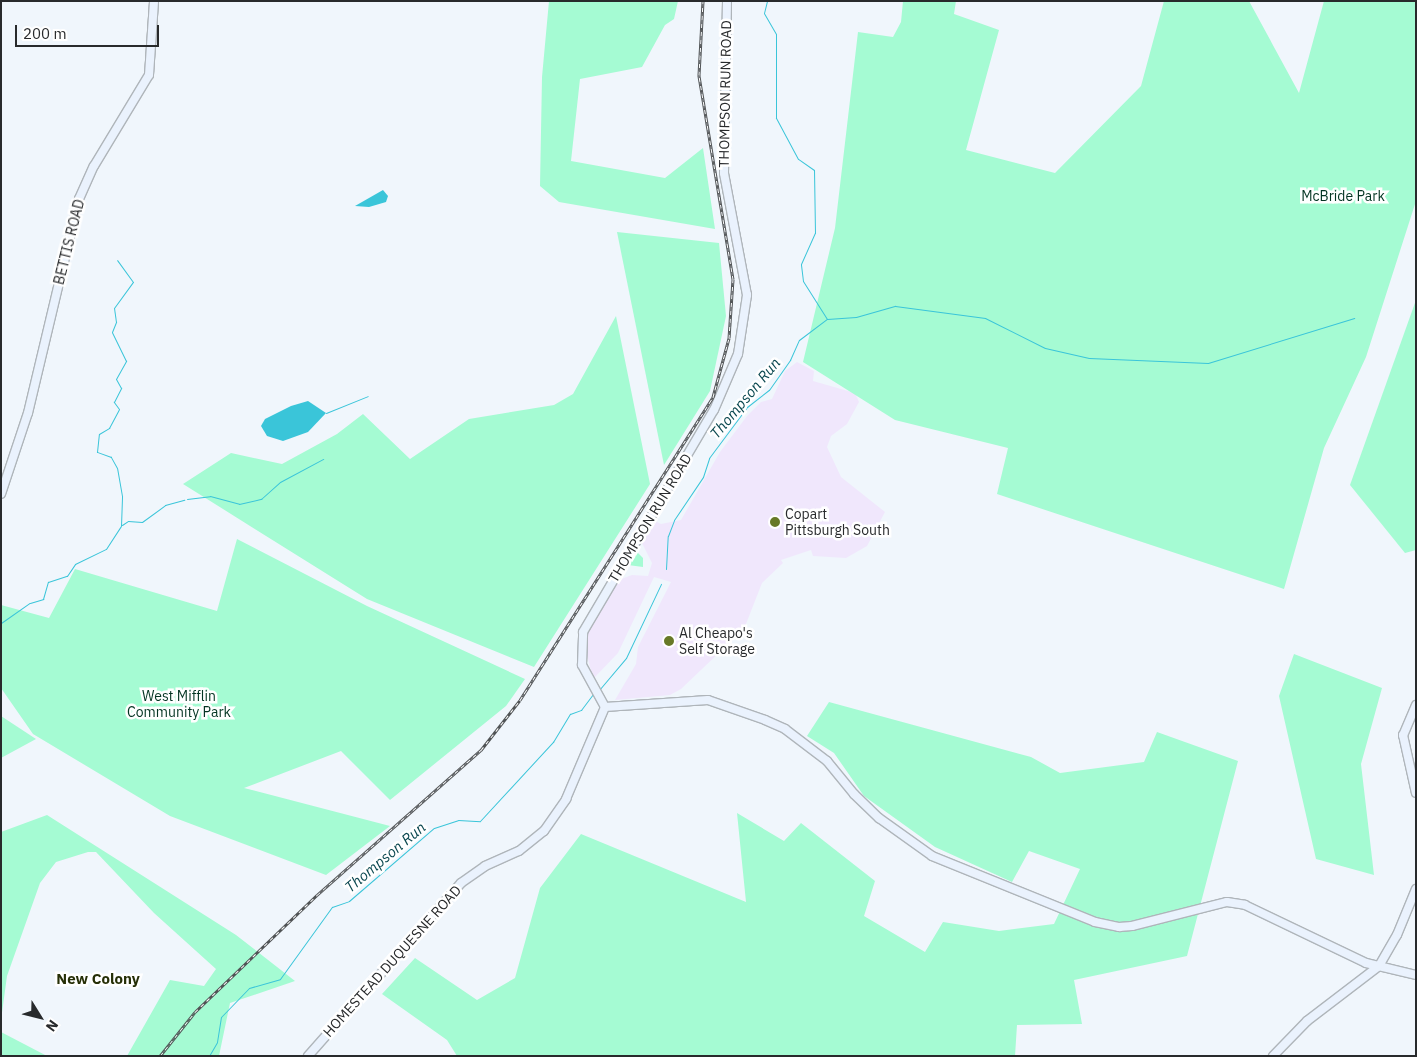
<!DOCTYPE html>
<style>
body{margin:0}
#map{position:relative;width:1417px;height:1057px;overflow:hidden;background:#f0f6fc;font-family:"IBM Plex Sans",sans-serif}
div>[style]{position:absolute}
.commercial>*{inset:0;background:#f0e7fc}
.green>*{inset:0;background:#a5fbd3}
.water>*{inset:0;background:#3ac5d9}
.stream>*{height:1px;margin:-0.5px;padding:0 0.5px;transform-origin:0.5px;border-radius:0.5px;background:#3ac5d9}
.roads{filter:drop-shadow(1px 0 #afb5ba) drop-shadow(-1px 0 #afb5ba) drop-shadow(0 1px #afb5ba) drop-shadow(0 -1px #afb5ba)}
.secondary>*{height:8px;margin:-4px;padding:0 4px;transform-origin:4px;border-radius:4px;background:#eaf2fd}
.rail>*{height:3px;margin-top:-1.5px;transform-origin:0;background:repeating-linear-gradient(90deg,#fff 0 4px,#505355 0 8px);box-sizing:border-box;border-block:1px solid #505355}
.dots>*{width:14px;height:14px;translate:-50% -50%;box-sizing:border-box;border:2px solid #fff;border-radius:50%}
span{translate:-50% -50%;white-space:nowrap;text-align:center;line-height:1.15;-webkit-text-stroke:5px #fff;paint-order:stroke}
.street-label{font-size:14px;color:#282a2c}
.park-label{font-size:14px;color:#033422}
.poi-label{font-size:14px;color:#282a2c}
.left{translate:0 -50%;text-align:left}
.water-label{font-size:15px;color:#0b4850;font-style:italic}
.neighbourhood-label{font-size:15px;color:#262f07;font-weight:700}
.frame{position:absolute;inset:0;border:2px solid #282a2c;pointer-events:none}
.north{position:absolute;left:15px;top:992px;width:50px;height:50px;-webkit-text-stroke:4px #fff;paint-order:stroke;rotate:126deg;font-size:14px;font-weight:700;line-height:20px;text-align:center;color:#282a2c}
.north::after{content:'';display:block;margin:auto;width:18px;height:22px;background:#282a2c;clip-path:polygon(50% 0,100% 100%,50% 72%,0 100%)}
.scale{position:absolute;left:15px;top:25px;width:144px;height:22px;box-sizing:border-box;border:2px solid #282a2c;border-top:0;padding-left:6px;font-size:15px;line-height:18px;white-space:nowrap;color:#282a2c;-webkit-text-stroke:4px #fff;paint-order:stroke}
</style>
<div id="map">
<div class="commercial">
<i style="clip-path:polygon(797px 362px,814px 371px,813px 381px,855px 393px,859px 402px,847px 424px,831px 436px,827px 447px,841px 477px,885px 512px,867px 546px,846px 558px,813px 556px,811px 550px,781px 560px,783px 563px,762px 583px,744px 629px,681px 689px,670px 695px,615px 700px,636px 664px,638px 647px,671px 582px,654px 577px,618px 653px,593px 679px,585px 647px,589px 628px,616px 581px,632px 575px,648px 576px,652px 563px,641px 541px,653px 520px,661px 524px,681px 520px,720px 452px,747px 416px,761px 402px,772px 399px,785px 371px)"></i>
</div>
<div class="green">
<i style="clip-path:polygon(549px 1px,678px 1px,674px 19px,665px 25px,642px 67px,580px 79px,571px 161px,665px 178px,703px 148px,715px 229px,559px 202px,540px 186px,542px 77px)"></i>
<i style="clip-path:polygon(903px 1px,956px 1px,954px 14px,999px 30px,966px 150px,1055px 173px,1141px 86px,1164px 1px,1249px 1px,1299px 93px,1324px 1px,1416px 1px,1416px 201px,1366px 357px,1324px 448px,1284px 589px,997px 494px,1008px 448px,895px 420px,803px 362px,835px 228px,858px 32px,893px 37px,901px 22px)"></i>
<i style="clip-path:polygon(617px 232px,719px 243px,726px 316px,710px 391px,664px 465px)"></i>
<i style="clip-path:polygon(1416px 300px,1416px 550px,1405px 553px,1350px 485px)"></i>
<i style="clip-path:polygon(616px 316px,650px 484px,534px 667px,367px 599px,183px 484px,231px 453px,282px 464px,337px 434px,363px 414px,410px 459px,469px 419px,554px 405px,573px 394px)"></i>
<i style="clip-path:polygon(237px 539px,367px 606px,525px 679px,506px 706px,390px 800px,341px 751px,244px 788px,390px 826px,326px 875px,170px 816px,33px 734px,1px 688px,1px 605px,49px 618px,75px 569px,217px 611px)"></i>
<i style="clip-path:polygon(634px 549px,643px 558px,643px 567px,628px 565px)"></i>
<i style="clip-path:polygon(1294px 654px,1382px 688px,1361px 764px,1374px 875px,1316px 859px,1279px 696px)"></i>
<i style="clip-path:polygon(829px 702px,1031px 757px,1060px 773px,1144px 762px,1157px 732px,1238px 761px,1187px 956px,1074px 980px,1082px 1024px,1017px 1025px,1015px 1056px,457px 1056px,447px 1040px,382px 994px,415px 958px,477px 1000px,515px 978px,540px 888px,581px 834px,746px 902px,737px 813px,784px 841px,801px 823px,875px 881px,864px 916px,925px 952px,943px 922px,999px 931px,1054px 924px,1080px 869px,1029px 851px,1012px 882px,935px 847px,864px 796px,834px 753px,807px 736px)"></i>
<i style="clip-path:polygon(1px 716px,36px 739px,1px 758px)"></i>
<i style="clip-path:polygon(47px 815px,236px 935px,295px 981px,230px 1003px,219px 1056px,127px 1056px,170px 980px,204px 986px,216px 969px,154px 913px,96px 852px,88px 852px,56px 862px,40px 883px,7px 976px,1px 1020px,1px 832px)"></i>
<i style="clip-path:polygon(1px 1032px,47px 1056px,1px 1056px)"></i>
</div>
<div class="water">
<i style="clip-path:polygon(383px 190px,388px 196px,386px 202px,369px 207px,355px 206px)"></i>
<i style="clip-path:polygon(308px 401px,326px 413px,308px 432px,283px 441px,267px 436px,261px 426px,265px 419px,291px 406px)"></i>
</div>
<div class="stream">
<i style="left:827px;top:319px;width:29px;rotate:-4deg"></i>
<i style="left:856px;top:317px;width:41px;rotate:-15.8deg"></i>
<i style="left:895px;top:306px;width:91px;rotate:7.6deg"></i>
<i style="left:985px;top:318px;width:67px;rotate:26.6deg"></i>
<i style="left:1045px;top:348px;width:45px;rotate:12.8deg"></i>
<i style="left:1089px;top:358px;width:119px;rotate:2.4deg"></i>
<i style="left:1208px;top:363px;width:153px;rotate:-17.1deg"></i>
<i style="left:326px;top:413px;width:45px;rotate:-22deg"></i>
<i style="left:187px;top:499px;width:23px;rotate:-7deg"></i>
<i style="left:210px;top:496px;width:30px;rotate:15deg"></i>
<i style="left:239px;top:504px;width:23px;rotate:-13deg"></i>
<i style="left:261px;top:499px;width:25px;rotate:-42deg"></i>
<i style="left:280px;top:482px;width:49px;rotate:-28.1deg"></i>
<i style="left:122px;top:525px;width:7px;rotate:-34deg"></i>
<i style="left:128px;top:521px;width:14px;rotate:4deg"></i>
<i style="left:142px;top:522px;width:29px;rotate:-36deg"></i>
<i style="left:165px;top:505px;width:20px;rotate:-15deg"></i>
<i style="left:666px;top:569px;width:33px;rotate:-87deg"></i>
<i style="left:668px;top:536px;width:17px;rotate:-69deg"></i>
<i style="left:674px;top:520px;width:52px;rotate:-56deg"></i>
<i style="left:703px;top:477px;width:20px;rotate:-72deg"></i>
<i style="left:709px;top:458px;width:64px;rotate:-53.3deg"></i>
<i style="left:747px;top:407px;width:28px;rotate:-38deg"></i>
<i style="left:769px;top:390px;width:37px;rotate:-55deg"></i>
<i style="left:790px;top:360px;width:22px;rotate:-66deg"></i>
<i style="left:799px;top:340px;width:35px;rotate:-37deg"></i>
<i style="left:827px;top:319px;width:45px;rotate:-122.3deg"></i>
<i style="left:803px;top:281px;width:17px;rotate:-97deg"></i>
<i style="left:801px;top:264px;width:34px;rotate:-66deg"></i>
<i style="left:815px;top:233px;width:63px;rotate:-90.9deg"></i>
<i style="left:814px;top:170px;width:19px;rotate:-145deg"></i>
<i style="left:798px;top:159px;width:47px;rotate:-118.2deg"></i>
<i style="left:776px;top:118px;width:84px;rotate:-90deg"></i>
<i style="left:776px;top:34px;width:24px;rotate:-120deg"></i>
<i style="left:764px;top:13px;width:12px;rotate:-76deg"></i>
<i style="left:1px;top:623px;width:35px;rotate:-35deg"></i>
<i style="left:30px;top:603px;width:14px;rotate:-17deg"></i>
<i style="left:43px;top:599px;width:18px;rotate:-74deg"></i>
<i style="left:48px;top:582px;width:20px;rotate:-18deg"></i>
<i style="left:67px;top:576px;width:14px;rotate:-56deg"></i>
<i style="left:75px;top:564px;width:34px;rotate:-26deg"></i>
<i style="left:106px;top:549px;width:27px;rotate:-57deg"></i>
<i style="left:121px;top:526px;width:30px;rotate:-88deg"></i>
<i style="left:122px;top:496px;width:28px;rotate:-100deg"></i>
<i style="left:117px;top:468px;width:13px;rotate:-119deg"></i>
<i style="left:111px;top:457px;width:15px;rotate:-160deg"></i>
<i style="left:97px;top:452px;width:18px;rotate:-84deg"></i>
<i style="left:99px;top:434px;width:12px;rotate:-31deg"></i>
<i style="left:109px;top:428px;width:21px;rotate:-62deg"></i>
<i style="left:119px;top:409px;width:9px;rotate:-126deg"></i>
<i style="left:114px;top:402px;width:16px;rotate:-63deg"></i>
<i style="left:121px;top:388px;width:10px;rotate:-119deg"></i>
<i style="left:116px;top:379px;width:21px;rotate:-61deg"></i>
<i style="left:126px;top:361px;width:32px;rotate:-116deg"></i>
<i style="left:112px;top:332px;width:11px;rotate:-68deg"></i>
<i style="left:116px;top:322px;width:14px;rotate:-98deg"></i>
<i style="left:114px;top:308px;width:32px;rotate:-54deg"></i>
<i style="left:133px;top:282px;width:27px;rotate:-126deg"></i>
<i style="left:599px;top:690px;width:42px;rotate:-49.8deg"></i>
<i style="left:626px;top:658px;width:82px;rotate:-64.7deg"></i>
<i style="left:209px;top:1056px;width:16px;rotate:-60deg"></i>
<i style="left:217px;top:1042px;width:25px;rotate:-81deg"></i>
<i style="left:221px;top:1017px;width:40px;rotate:-46deg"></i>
<i style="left:249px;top:988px;width:32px;rotate:-16deg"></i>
<i style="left:280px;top:979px;width:89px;rotate:-54.2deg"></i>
<i style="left:332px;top:907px;width:18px;rotate:-19deg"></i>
<i style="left:349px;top:901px;width:112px;rotate:-40.7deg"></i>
<i style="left:434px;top:828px;width:25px;rotate:-18deg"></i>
<i style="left:458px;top:820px;width:22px;rotate:3deg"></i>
<i style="left:480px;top:821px;width:108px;rotate:-47.3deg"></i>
<i style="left:553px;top:742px;width:33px;rotate:-59deg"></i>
<i style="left:570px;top:714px;width:12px;rotate:-20deg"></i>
<i style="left:581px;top:710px;width:20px;rotate:-53deg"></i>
</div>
<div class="roads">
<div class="secondary">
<i style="left:1px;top:494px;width:85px;rotate:-71.6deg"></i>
<i style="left:28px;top:413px;width:220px;rotate:-76.6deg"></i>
<i style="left:79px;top:199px;width:36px;rotate:-66deg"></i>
<i style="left:94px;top:166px;width:106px;rotate:-58.9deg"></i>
<i style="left:149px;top:75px;width:74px;rotate:-86.1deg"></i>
<i style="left:1416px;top:705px;width:33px;rotate:113deg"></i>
<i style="left:1403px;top:735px;width:59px;rotate:77.4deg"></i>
<i style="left:605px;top:707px;width:103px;rotate:-3.9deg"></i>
<i style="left:708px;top:700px;width:60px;rotate:19.3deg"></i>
<i style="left:765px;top:720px;width:22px;rotate:24deg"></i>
<i style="left:785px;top:729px;width:53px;rotate:37.3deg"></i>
<i style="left:827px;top:761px;width:43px;rotate:50.7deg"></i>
<i style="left:854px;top:794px;width:35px;rotate:44deg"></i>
<i style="left:879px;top:818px;width:65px;rotate:35.6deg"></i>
<i style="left:932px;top:856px;width:176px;rotate:22deg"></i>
<i style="left:1095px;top:922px;width:25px;rotate:12deg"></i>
<i style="left:1119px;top:927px;width:13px;rotate:-4deg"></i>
<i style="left:1132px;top:926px;width:98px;rotate:-14.2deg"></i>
<i style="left:1227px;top:902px;width:18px;rotate:9deg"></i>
<i style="left:1245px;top:905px;width:134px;rotate:25.6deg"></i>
<i style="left:1366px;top:963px;width:51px;rotate:13.5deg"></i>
<i style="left:605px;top:707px;width:48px;rotate:-118.7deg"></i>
<i style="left:582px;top:665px;width:33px;rotate:-88deg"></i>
<i style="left:583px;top:632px;width:258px;rotate:-59.5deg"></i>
<i style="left:714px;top:410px;width:61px;rotate:-66.8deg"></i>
<i style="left:738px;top:354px;width:60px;rotate:-81.3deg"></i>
<i style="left:747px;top:295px;width:124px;rotate:-100.7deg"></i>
<i style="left:724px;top:173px;width:172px;rotate:-89deg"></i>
<i style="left:308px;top:1056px;width:231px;rotate:-48.5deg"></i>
<i style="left:461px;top:883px;width:29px;rotate:-35deg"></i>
<i style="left:485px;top:866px;width:37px;rotate:-24deg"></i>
<i style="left:519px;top:851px;width:32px;rotate:-39deg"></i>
<i style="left:544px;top:831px;width:39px;rotate:-55deg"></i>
<i style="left:566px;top:799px;width:100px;rotate:-67deg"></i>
<i style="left:1273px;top:1056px;width:49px;rotate:-45.8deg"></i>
<i style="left:1307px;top:1021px;width:91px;rotate:-37.4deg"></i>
<i style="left:1379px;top:966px;width:36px;rotate:-60deg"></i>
<i style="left:1397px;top:935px;width:50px;rotate:-67.6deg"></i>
</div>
</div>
<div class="rail">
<i style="left:160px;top:1056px;width:56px;rotate:-51.5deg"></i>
<i style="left:195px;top:1012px;width:169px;rotate:-43.8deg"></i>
<i style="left:317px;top:895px;width:219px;rotate:-41.5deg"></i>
<i style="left:481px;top:750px;width:63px;rotate:-52deg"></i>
<i style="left:520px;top:700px;width:359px;rotate:-57.5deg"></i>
<i style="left:713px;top:397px;width:61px;rotate:-74.8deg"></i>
<i style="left:729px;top:338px;width:59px;rotate:-86.1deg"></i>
<i style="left:733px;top:279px;width:207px;rotate:-99.5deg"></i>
<i style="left:699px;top:75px;width:74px;rotate:-86.9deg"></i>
</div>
<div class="dots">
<i style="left:775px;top:522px;background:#677927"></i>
<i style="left:669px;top:641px;background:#677927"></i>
</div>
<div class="street-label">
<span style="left:725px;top:94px;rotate:-89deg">THOMPSON RUN ROAD</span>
<span style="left:69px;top:242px;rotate:-76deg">BETTIS ROAD</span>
<span style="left:650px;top:518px;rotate:-59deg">THOMPSON RUN ROAD</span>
<span style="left:392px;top:961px;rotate:-48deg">HOMESTEAD DUQUESNE ROAD</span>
</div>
<div class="park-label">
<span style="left:1343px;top:196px">McBride Park</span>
<span style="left:179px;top:704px">West Mifflin<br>Community Park</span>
</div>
<div class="poi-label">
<span class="left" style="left:785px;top:522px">Copart<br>Pittsburgh South</span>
<span class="left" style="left:679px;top:641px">Al Cheapo's<br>Self Storage</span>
</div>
<div class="water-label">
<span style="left:745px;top:398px;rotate:-50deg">Thompson Run</span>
<span style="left:385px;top:857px;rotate:-40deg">Thompson Run</span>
</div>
<div class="neighbourhood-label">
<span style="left:98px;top:979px">New Colony</span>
</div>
<div class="frame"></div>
<div class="north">N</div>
<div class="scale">200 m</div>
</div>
